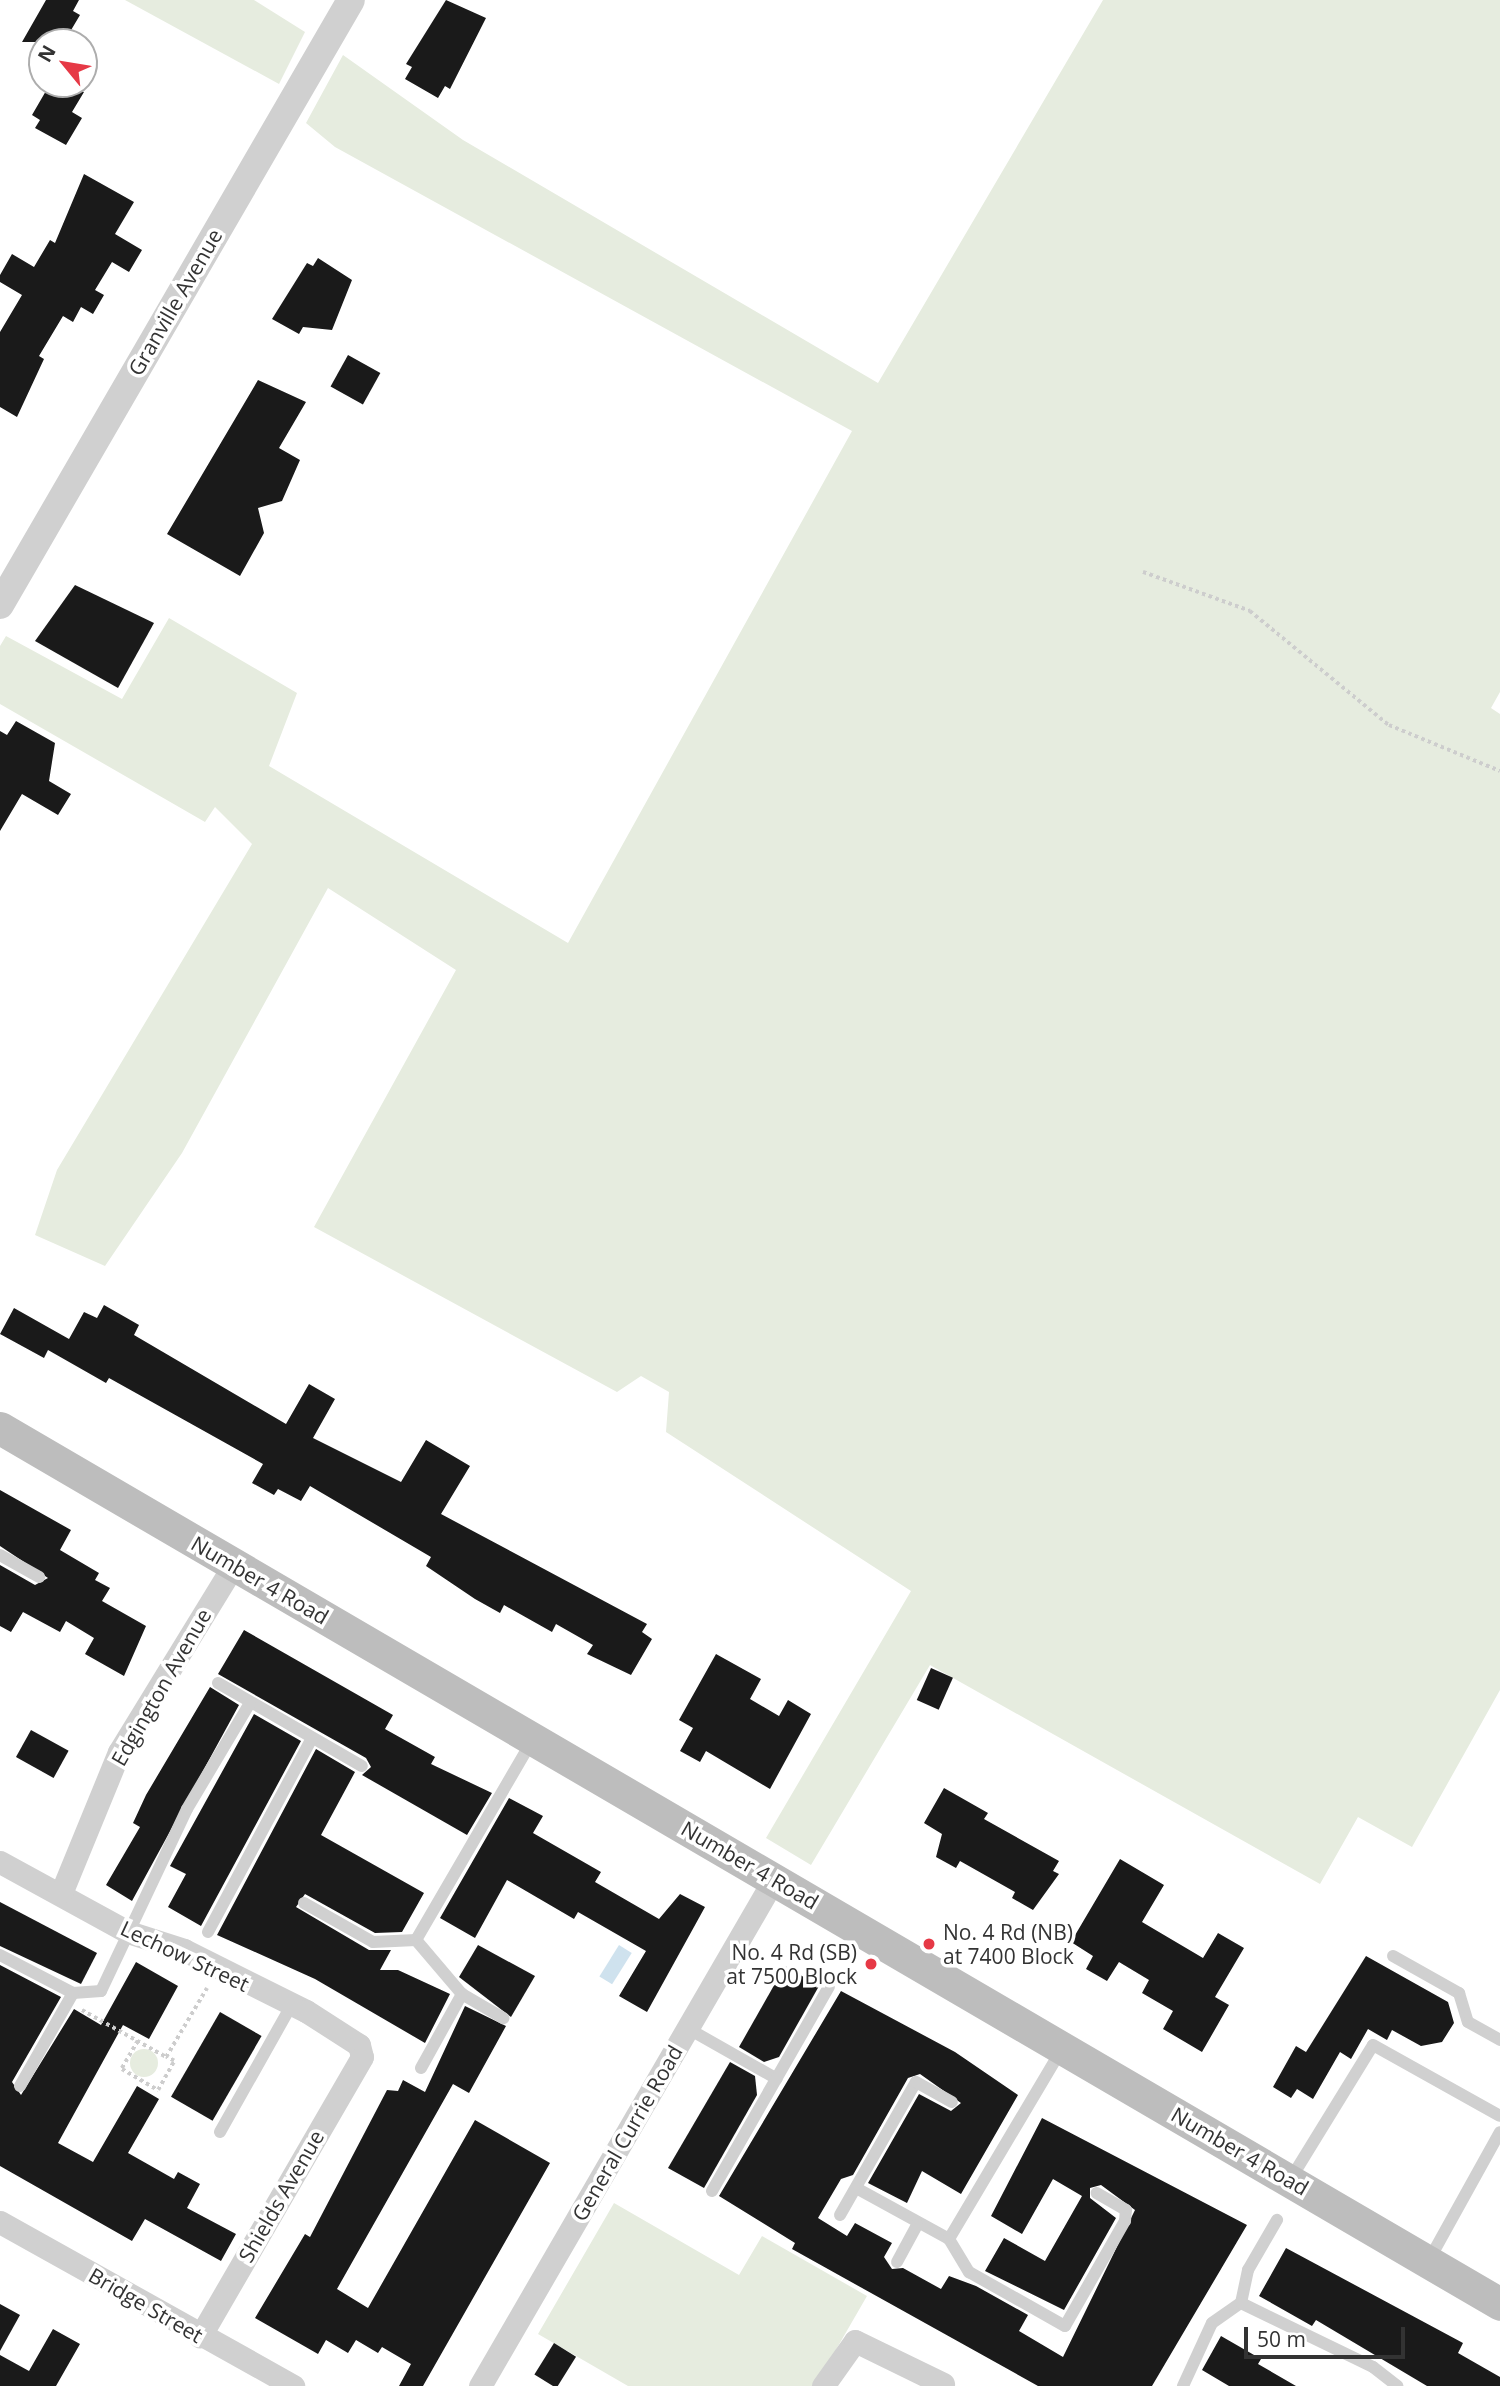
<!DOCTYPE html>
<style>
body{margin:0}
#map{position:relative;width:1500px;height:2386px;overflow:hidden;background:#fff;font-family:"Open Sans",sans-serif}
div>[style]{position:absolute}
.green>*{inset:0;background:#e6ecdf}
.round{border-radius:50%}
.water>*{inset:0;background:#cfe2ee;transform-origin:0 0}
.building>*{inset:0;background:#1a1a1a;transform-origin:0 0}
.path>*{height:3.5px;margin-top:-1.75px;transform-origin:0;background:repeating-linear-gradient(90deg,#cdcdcd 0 3.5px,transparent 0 7px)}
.service>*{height:12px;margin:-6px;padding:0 6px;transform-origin:6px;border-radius:6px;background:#d0d0d0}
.minor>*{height:23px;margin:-11.5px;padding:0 11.5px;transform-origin:11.5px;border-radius:11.5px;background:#d0d0d0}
.tertiary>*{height:28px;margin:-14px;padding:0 14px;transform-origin:14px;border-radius:14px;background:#d0d0d0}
.secondary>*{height:33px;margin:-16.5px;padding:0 16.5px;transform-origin:16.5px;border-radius:16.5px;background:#bdbdbd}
.dots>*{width:19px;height:19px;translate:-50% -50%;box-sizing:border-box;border:4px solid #fff;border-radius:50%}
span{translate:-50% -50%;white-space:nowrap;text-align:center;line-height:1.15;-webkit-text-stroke:7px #fff;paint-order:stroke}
.street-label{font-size:21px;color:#333}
.poi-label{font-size:21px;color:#333}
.left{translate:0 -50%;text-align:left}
.right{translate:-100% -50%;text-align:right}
.north{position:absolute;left:28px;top:28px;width:70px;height:70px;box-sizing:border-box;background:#fff;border:2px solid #adadad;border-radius:50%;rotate:300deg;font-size:19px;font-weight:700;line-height:28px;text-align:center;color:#333}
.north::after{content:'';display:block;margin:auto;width:24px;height:32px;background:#e63946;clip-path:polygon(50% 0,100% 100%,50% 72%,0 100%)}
.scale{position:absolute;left:1244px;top:2327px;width:161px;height:32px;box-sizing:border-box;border:4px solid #333;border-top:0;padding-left:9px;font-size:21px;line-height:24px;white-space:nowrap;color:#333;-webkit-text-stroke:5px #fff;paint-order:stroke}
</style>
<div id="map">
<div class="green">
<i style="clip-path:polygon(125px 0,254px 0,305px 32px,279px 84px)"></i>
<i style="clip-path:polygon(1103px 0,1500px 0,1500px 692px,1491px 708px,1500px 714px,1500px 1690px,1412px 1847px,1358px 1817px,1320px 1884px,930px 1665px,811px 1865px,766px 1838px,911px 1591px,666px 1432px,669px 1392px,641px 1376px,617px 1392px,314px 1227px,456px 970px,328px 888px,182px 1153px,105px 1266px,35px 1235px,57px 1170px,252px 844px,215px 807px,205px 822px,0 704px,0 646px,6px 636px,122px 699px,169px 618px,297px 693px,269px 766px,568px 943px,852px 431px,335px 147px,306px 123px,343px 55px,463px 140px,878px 383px)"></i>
<i class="round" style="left:130px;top:2049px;width:28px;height:28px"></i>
<i style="clip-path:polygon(614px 2203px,739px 2275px,762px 2236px,867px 2296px,815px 2386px,628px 2386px,538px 2334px)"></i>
</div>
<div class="water">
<i style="left:619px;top:1945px;width:15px;height:37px;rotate:32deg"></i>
</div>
<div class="building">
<i style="clip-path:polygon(46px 0,79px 0,73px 11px,80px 15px,64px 42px,22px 42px)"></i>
<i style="clip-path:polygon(446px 0,486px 18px,450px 89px,445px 86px,438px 98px,405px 79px,412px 67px,406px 64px)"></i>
<i style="clip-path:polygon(50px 84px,84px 92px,72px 112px,82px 118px,66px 145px,35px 128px,40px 120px,32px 115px)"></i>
<i style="clip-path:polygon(84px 174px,134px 202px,115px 234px,142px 250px,129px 272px,112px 262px,95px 290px,104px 295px,93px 314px,81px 307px,73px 322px,63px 316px,39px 356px,44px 359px,17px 417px,0 407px,0 332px,22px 295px,0 282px,0 275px,12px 254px,34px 267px,50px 240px,55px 243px)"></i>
<i style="clip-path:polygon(318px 258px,352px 280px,332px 330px,303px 327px,299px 334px,272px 319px,307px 263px,313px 266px)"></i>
<i style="left:348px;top:355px;width:37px;height:36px;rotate:29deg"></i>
<i style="clip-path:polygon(258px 380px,306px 402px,279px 448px,300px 460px,282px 501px,258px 508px,264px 533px,240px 576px,167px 534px)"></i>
<i style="clip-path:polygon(75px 585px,154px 623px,118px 688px,35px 641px)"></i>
<i style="clip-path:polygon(16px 721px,55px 743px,49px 781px,71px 794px,58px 815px,22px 794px,0 831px,0 731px,7px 735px)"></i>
<i style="clip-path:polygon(104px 1305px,139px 1325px,134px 1335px,286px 1424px,309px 1384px,335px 1399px,313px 1438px,401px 1482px,426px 1440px,470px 1466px,441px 1514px,647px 1624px,642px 1632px,652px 1639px,631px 1675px,587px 1654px,593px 1645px,556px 1624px,552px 1632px,504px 1605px,500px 1613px,475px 1599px,426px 1566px,431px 1557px,310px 1486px,301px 1501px,278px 1489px,274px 1495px,252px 1483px,263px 1464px,109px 1378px,106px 1383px,48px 1350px,44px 1358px,0 1334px,14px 1308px,69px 1339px,84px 1312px,97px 1318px)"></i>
<i style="clip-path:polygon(0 1490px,71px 1530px,60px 1550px,99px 1573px,95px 1580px,110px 1588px,102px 1601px,146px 1626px,124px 1676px,85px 1654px,94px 1638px,66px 1621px,60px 1632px,23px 1612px,11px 1632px,0 1626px,0 1565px,35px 1585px,48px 1578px,0 1546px)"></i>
<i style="clip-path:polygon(244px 1630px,393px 1715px,385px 1729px,435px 1757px,431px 1764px,492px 1793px,467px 1835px,362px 1775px,371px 1767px,366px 1758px,218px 1674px)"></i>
<i style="clip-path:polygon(716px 1654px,761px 1679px,750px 1699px,779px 1716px,788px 1700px,811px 1714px,770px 1789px,706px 1751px,700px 1762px,680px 1751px,693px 1728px,679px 1720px)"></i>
<i style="left:931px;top:1668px;width:24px;height:35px;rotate:24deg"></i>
<i style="clip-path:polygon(210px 1687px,239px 1705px,132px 1901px,106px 1885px,140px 1827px,133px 1823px,146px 1795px)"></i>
<i style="clip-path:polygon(254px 1714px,301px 1741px,201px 1926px,168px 1907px,186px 1874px,170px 1866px)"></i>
<i style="left:31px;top:1730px;width:43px;height:31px;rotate:29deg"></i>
<i style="clip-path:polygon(316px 1749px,355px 1772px,321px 1835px,424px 1893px,402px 1932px,375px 1933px,305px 1894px,296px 1907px,369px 1950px,391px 1950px,380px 1970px,398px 1970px,450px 1994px,425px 2043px,315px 1979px,217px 1935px)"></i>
<i style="clip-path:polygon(944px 1788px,988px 1813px,984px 1819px,1059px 1861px,1053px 1871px,1059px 1874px,1033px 1910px,1012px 1898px,1015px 1892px,960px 1861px,956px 1868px,936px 1857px,942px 1834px,924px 1823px)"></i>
<i style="clip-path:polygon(509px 1798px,543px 1816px,533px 1833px,601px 1872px,595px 1882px,659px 1919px,680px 1894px,705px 1907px,647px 2012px,619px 1996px,646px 1951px,578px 1912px,574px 1919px,507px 1880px,475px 1938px,440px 1918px)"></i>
<i style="clip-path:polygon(1120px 1859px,1164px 1885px,1142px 1922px,1203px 1958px,1218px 1933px,1244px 1948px,1215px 1997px,1229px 2005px,1202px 2052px,1163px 2029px,1173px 2011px,1142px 1993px,1149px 1980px,1119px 1962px,1107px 1981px,1086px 1969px,1093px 1956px,1071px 1942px)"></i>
<i style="clip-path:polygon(0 1902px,97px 1953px,81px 1984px,0 1946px)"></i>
<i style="clip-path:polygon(478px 1945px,535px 1976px,511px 2017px,459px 1977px)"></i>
<i style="clip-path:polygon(1366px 1956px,1448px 2002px,1454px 2023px,1442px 2042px,1421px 2046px,1392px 2030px,1387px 2040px,1368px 2029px,1351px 2059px,1340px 2052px,1313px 2099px,1297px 2089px,1291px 2098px,1273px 2087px,1296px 2046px,1306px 2052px)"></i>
<i style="clip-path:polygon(136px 1962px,178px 1986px,149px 2039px,123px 2025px,58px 2143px,93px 2162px,137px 2086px,159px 2099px,128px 2153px,174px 2179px,178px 2172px,200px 2184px,187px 2208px,236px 2234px,221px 2261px,145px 2219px,132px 2241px,0 2166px,0 1965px,61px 1997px,12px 2082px,21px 2095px,74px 2009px,101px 2025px)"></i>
<i style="clip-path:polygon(785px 1966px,819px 1986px,779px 2057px,764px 2062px,739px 2047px)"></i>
<i style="clip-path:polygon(841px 1991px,955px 2052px,1018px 2095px,961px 2194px,922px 2171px,907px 2203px,868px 2183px,919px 2094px,951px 2111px,961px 2103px,920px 2074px,908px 2078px,853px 2175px,841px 2179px,818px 2218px,847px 2236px,855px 2223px,892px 2243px,884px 2257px,892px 2269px,903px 2268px,941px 2289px,949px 2276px,976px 2286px,1028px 2315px,1019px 2331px,1063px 2357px,1135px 2210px,1101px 2185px,1090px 2188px,1090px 2198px,1116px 2218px,1064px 2310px,985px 2271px,1004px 2238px,1045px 2261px,1082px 2196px,1053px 2179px,1022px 2234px,991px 2216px,1042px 2118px,1247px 2225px,1152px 2386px,1038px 2386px,792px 2249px,795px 2243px,719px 2196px)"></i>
<i style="clip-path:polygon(465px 2006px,506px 2026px,469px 2093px,453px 2084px,337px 2289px,368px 2308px,475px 2120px,550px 2163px,423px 2386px,399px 2386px,411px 2364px,382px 2347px,378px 2353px,356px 2340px,348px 2353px,326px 2340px,318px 2354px,255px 2318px,305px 2234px,310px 2237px,387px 2090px,398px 2091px,403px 2080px,425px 2092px)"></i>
<i style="left:220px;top:2012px;width:48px;height:98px;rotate:30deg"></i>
<i style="clip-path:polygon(730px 2062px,755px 2076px,757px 2095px,704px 2188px,668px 2168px)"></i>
<i style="clip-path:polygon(1286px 2248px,1463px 2343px,1458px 2353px,1500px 2377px,1500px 2386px,1427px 2386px,1316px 2320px,1312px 2326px,1259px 2296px)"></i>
<i style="clip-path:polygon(0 2304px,20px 2315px,0 2351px)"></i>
<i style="clip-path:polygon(53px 2329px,80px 2344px,56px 2386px,0 2386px,0 2355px,29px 2371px)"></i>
<i style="clip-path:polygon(1221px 2336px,1261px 2359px,1258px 2364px,1296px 2386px,1229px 2386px,1202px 2370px)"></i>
<i style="left:554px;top:2343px;width:26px;height:37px;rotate:32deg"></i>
</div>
<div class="path">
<i style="left:1143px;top:572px;width:114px;rotate:20deg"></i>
<i style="left:1250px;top:611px;width:180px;rotate:39.4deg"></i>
<i style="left:1389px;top:725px;width:120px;rotate:22.5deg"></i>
<i style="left:82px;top:2010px;width:96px;rotate:29.2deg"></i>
<i style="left:166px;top:2057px;width:80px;rotate:-59.3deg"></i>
<i style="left:138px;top:2041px;width:32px;rotate:120deg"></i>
<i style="left:122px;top:2069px;width:42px;rotate:30.3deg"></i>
<i style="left:158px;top:2090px;width:33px;rotate:-61deg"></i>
<i style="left:174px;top:2061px;width:9px;rotate:-153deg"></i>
</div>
<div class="service">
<i style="left:0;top:1555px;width:45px;rotate:29.4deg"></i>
<i style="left:218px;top:1683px;width:166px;rotate:30deg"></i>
<i style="left:304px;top:1903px;width:79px;rotate:29.5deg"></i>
<i style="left:373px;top:1942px;width:43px;rotate:-2.7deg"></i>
<i style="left:416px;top:1940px;width:71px;rotate:49.6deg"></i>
<i style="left:462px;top:1994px;width:48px;rotate:30.3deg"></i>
<i style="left:208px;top:1932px;width:220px;rotate:-61.8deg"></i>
<i style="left:416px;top:1940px;width:230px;rotate:-59.8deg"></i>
<i style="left:0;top:1955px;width:82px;rotate:27.5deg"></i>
<i style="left:73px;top:1993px;width:28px;rotate:-4deg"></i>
<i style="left:101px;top:1991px;width:201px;rotate:-64.7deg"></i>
<i style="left:187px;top:1809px;width:123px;rotate:-59.3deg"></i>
<i style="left:1393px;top:1956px;width:76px;rotate:29.3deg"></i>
<i style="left:1459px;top:1993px;width:30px;rotate:73deg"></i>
<i style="left:1468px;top:2022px;width:37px;rotate:29deg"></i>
<i style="left:687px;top:2028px;width:103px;rotate:29.5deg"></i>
<i style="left:421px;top:2068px;width:85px;rotate:-61deg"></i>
<i style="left:20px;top:2086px;width:107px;rotate:-60.3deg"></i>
<i style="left:220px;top:2132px;width:145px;rotate:-60.6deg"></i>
<i style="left:1290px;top:2180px;width:158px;rotate:-58.4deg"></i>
<i style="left:1373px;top:2045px;width:145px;rotate:29.2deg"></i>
<i style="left:858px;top:2189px;width:104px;rotate:28.8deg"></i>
<i style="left:949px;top:2239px;width:39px;rotate:59deg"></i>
<i style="left:969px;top:2272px;width:110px;rotate:29.4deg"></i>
<i style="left:1065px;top:2326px;width:121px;rotate:-60.3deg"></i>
<i style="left:1125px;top:2221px;width:11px;rotate:-85deg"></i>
<i style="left:1126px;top:2210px;width:34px;rotate:-150deg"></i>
<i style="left:712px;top:2191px;width:235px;rotate:-60.2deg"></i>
<i style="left:840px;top:2215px;width:153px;rotate:-60.3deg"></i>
<i style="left:916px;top:2082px;width:41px;rotate:29.1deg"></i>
<i style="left:949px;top:2239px;width:221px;rotate:-59.3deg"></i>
<i style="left:1429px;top:2260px;width:146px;rotate:-61deg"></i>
<i style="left:897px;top:2262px;width:42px;rotate:-61.6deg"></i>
<i style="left:1241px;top:2303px;width:34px;rotate:-78deg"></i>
<i style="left:1248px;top:2270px;width:58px;rotate:-59.9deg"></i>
<i style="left:1183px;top:2386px;width:69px;rotate:-65.3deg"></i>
<i style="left:1212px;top:2323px;width:35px;rotate:-35deg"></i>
<i style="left:1241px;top:2303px;width:147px;rotate:25.9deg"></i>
<i style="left:1373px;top:2367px;width:31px;rotate:38deg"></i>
</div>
<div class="minor">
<i style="left:0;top:1862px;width:146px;rotate:28.7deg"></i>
<i style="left:128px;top:1932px;width:59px;rotate:17.8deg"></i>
<i style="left:184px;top:1950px;width:136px;rotate:26.6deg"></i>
<i style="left:306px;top:2011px;width:63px;rotate:32.7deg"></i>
<i style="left:359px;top:2045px;width:12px;rotate:76deg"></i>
<i style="left:362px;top:2057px;width:323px;rotate:120.1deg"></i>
<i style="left:62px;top:1891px;width:150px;rotate:-67.7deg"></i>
<i style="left:119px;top:1752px;width:220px;rotate:-58.5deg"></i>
<i style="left:0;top:2222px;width:336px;rotate:29.2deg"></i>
<i style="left:480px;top:2386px;width:586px;rotate:-59.89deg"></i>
<i style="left:823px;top:2386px;width:55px;rotate:-54.6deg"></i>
<i style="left:855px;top:2341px;width:98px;rotate:26deg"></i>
</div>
<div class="tertiary">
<i style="left:0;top:605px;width:699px;rotate:-59.88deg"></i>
</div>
<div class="secondary">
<i style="left:0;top:1428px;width:1737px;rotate:30.28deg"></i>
</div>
<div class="dots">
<i style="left:929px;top:1944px;background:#e63946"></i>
<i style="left:871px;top:1964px;background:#e63946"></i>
</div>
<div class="street-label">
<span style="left:175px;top:302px;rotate:-60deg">Granville Avenue</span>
<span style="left:260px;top:1580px;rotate:30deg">Number 4 Road</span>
<span style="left:161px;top:1687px;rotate:-60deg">Edgington Avenue</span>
<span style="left:750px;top:1865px;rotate:30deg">Number 4 Road</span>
<span style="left:185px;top:1956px;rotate:25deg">Lechow Street</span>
<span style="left:627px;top:2133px;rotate:-60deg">General Currie Road</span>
<span style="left:1240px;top:2151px;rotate:30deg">Number 4 Road</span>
<span style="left:281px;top:2196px;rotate:-60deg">Shields Avenue</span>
<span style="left:146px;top:2305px;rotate:30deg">Bridge Street</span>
</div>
<div class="poi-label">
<span class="left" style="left:943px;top:1944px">No. 4 Rd (NB)<br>at 7400 Block</span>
<span class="right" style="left:857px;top:1964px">No. 4 Rd (SB)<br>at 7500 Block</span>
</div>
<div class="north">N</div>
<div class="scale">50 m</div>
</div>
